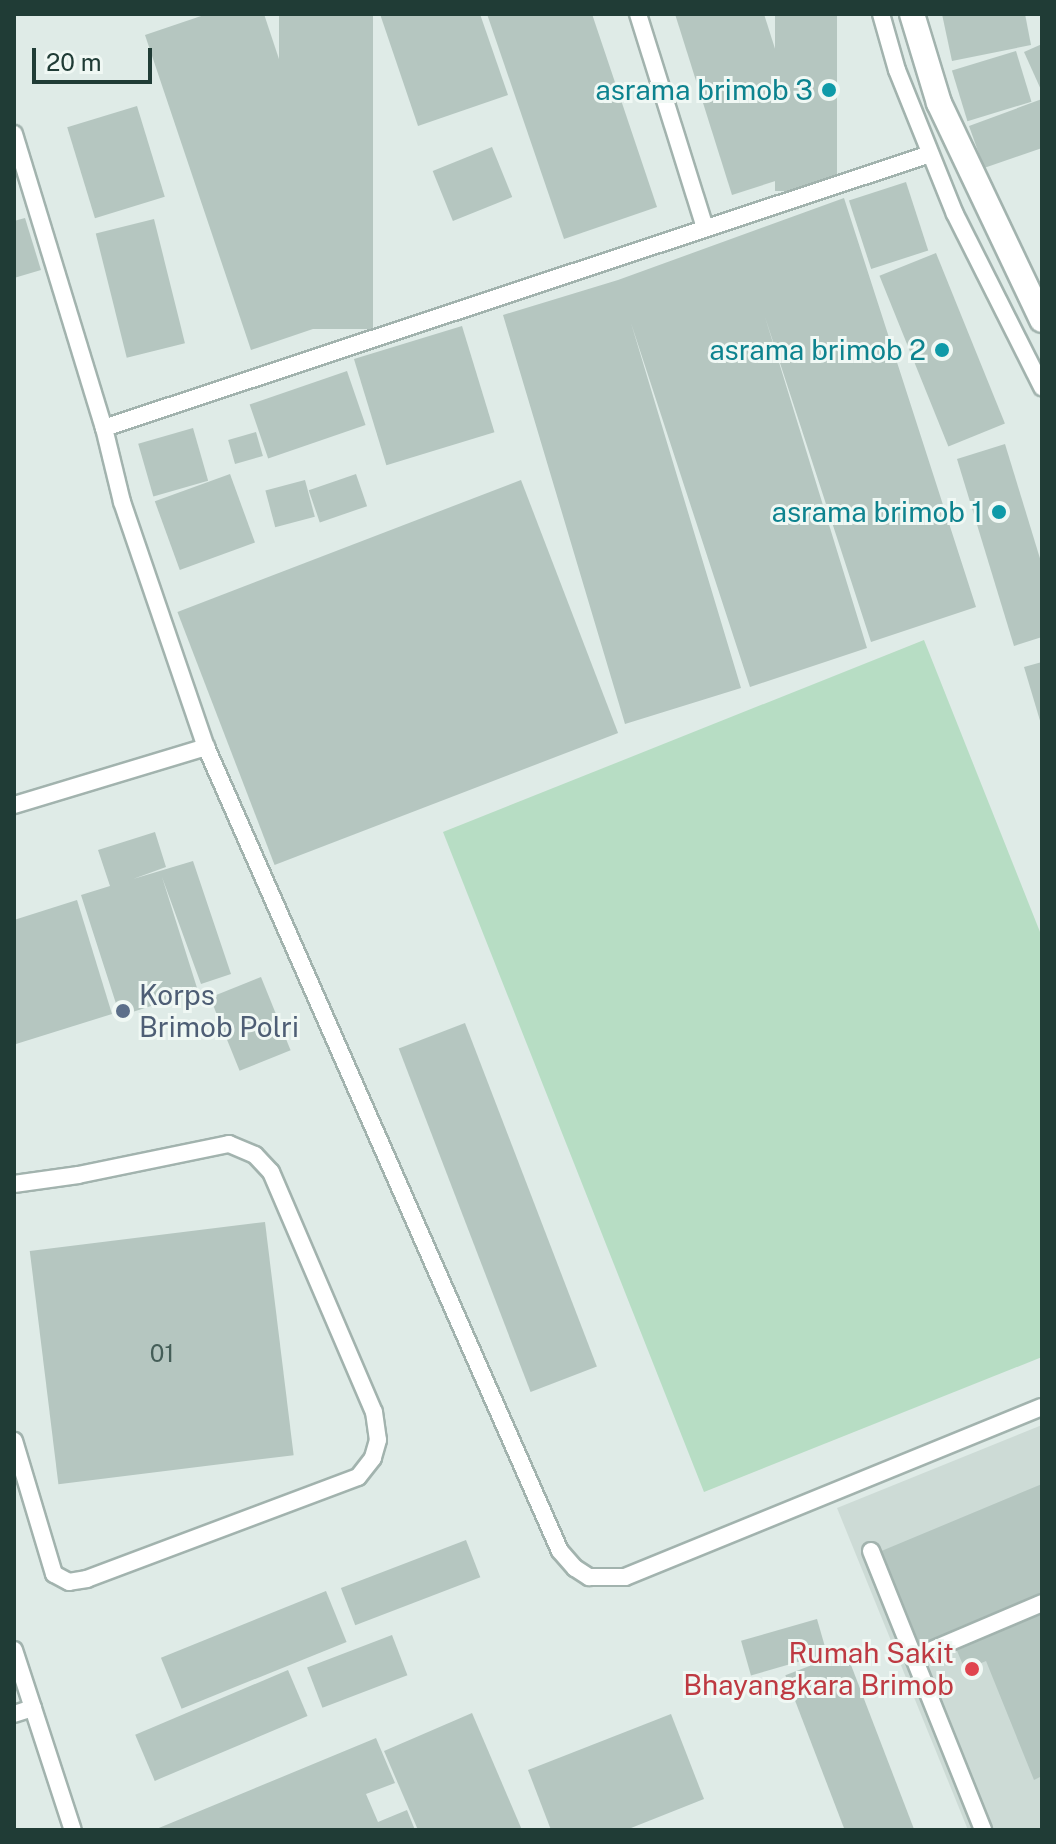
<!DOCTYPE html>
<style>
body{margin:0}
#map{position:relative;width:1056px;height:1844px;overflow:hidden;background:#dfebe7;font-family:"Public Sans",sans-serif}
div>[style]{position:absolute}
.built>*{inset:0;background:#cddbd6}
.green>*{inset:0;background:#b7ddc4}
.building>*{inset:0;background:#b5c6c0;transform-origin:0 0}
.roads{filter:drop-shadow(2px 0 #a2b3ae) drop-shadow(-2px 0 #a2b3ae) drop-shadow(0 2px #a2b3ae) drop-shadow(0 -2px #a2b3ae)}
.lane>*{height:16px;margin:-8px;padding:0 8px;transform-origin:8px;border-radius:8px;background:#fff}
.secondary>*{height:24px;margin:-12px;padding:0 12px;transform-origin:12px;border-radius:12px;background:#fff}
.dots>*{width:22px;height:22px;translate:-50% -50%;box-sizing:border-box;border:4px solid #f0f8f4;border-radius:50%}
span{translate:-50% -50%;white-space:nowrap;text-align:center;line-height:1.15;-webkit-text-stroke:6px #f0f8f4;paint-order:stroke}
.number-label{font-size:24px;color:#455e58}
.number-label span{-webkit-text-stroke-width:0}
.culture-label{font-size:28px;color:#0d838f}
.right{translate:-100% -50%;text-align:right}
.service-label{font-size:28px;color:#4e5e75}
.left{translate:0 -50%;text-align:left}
.health-label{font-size:28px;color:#be3a42}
.frame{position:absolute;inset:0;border:16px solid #203c36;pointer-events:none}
.scale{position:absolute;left:32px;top:48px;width:120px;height:36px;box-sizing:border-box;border:4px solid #203c36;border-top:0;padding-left:10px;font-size:24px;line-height:28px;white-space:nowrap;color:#203c36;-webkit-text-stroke:6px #f0f8f4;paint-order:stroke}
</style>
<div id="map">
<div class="built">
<i style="clip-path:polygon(1042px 1425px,1042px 1830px,968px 1830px,837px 1508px)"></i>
</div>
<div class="green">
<i style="clip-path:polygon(924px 640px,1042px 937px,1042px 1357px,704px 1492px,443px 832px)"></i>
</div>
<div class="building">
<i style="clip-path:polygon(207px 14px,264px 14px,363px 312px,251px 350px,145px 35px)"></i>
<i style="left:279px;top:14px;width:94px;height:315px"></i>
<i style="clip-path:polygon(380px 14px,480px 14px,508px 95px,418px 126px)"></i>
<i style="clip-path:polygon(487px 14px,592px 14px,657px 207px,564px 239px)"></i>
<i style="clip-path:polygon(675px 14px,764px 14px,813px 169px,732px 195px)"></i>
<i style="left:775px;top:14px;width:62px;height:177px"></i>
<i style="clip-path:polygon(942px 14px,1025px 14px,1031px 45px,952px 61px)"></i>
<i style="clip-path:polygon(1042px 44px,1042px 92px,1024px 52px)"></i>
<i style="left:1016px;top:51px;width:53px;height:67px;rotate:73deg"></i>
<i style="clip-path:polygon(1042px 99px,1042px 148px,984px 168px,969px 126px)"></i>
<i style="left:137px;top:106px;width:95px;height:73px;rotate:73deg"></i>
<i style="left:492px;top:147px;width:54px;height:64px;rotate:68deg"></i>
<i style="left:906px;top:182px;width:72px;height:60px;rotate:72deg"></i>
<i style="clip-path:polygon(844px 198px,976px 607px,871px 642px,765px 317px,867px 648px,750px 687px,631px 323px,741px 688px,625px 724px,503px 315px,618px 280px)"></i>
<i style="clip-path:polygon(25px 218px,41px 270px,14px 278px,14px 221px)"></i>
<i style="left:154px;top:219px;width:128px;height:60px;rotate:76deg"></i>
<i style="left:936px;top:253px;width:184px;height:61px;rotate:68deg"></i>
<i style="left:462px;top:326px;width:111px;height:113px;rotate:73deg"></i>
<i style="left:347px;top:371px;width:57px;height:103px;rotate:71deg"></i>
<i style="left:193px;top:428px;width:55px;height:57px;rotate:74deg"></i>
<i style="left:256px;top:432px;width:25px;height:29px;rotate:74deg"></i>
<i style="clip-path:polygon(1005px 444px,1042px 565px,1042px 637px,1014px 646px,957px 459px)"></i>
<i style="left:230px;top:474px;width:73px;height:80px;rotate:70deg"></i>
<i style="left:356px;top:474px;width:34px;height:50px;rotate:71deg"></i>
<i style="left:305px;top:480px;width:38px;height:41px;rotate:75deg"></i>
<i style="left:521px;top:480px;width:271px;height:368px;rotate:69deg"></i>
<i style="clip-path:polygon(1042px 662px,1042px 724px,1041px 724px,1024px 667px)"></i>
<i style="clip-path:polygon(155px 832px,166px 867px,133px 879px,193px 861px,231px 974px,201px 984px,162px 877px,198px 991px,120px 1016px,81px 895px,110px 886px,98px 850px)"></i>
<i style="clip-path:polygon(77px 900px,112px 1014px,16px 1044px,14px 920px)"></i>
<i style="left:261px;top:977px;width:79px;height:55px;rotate:68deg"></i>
<i style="left:465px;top:1023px;width:368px;height:71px;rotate:69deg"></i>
<i style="left:265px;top:1222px;width:235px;height:237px;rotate:83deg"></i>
<i style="clip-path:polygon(1042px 1484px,1042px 1776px,1034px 1780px,986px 1661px,965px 1670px,950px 1634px,918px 1647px,879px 1552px)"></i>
<i style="left:466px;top:1540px;width:40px;height:134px;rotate:69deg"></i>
<i style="left:326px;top:1591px;width:55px;height:178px;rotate:68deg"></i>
<i style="left:817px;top:1619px;width:36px;height:79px;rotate:74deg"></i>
<i style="left:392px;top:1635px;width:43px;height:91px;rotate:69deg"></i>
<i style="left:846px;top:1652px;width:191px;height:65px;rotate:69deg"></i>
<i style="left:288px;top:1670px;width:50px;height:166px;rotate:67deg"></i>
<i style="clip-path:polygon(472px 1713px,522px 1830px,418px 1830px,384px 1751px)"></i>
<i style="clip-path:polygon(671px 1714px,704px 1799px,626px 1830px,551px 1830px,528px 1770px)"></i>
<i style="clip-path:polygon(376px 1738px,395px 1783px,366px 1794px,378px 1822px,407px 1810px,415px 1830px,154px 1830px)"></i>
</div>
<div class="roads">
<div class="lane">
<i style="left:638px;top:14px;width:224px;rotate:72.6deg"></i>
<i style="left:881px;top:14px;width:58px;rotate:74.1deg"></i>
<i style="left:897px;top:70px;width:155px;rotate:68.1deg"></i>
<i style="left:955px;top:214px;width:194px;rotate:63.3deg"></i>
<i style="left:14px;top:134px;width:307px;rotate:73deg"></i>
<i style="left:104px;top:428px;width:76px;rotate:76.3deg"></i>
<i style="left:122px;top:502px;width:259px;rotate:71.1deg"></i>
<i style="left:206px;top:747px;width:878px;rotate:66.24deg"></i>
<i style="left:560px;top:1551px;width:23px;rotate:49deg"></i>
<i style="left:575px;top:1568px;width:17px;rotate:33deg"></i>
<i style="left:589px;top:1577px;width:36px"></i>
<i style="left:625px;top:1577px;width:450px;rotate:-22.2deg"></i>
<i style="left:104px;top:428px;width:870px;rotate:-18.35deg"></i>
<i style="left:14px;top:805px;width:201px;rotate:-16.8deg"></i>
<i style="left:14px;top:1184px;width:65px;rotate:-8deg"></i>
<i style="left:78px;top:1175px;width:154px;rotate:-11.6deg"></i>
<i style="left:229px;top:1144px;width:28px;rotate:23deg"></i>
<i style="left:255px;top:1155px;width:23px;rotate:47deg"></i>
<i style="left:271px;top:1172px;width:261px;rotate:66.8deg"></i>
<i style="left:374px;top:1412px;width:28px;rotate:82deg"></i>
<i style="left:378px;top:1440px;width:19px;rotate:106deg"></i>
<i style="left:373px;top:1458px;width:24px;rotate:128deg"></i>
<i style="left:358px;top:1477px;width:290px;rotate:159.4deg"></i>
<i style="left:87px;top:1579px;width:18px;rotate:171deg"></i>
<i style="left:69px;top:1582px;width:17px;rotate:-152deg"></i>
<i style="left:54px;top:1574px;width:139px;rotate:-106.7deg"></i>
<i style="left:871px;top:1551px;width:301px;rotate:68.1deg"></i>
<i style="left:14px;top:1650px;width:189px;rotate:71.9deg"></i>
<i style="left:915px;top:1657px;width:138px;rotate:-23deg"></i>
<i style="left:14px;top:1714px;width:20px;rotate:-18deg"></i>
</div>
<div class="secondary">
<i style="left:912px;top:14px;width:93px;rotate:73.1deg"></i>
<i style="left:939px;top:103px;width:240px;rotate:64.6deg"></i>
</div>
</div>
<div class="dots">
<i style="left:829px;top:90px;background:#0f9aa8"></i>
<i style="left:942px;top:350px;background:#0f9aa8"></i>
<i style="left:999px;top:512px;background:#0f9aa8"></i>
<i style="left:123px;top:1011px;background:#5c6f8a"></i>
<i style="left:972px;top:1669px;background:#e0444e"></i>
</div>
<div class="number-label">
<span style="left:162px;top:1354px">01</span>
</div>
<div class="culture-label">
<span class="right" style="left:813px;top:90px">asrama brimob 3</span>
<span class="right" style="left:926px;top:350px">asrama brimob 2</span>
<span class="right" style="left:983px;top:512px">asrama brimob 1</span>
</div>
<div class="service-label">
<span class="left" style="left:139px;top:1011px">Korps<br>Brimob Polri</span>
</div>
<div class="health-label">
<span class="right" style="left:954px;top:1669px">Rumah Sakit<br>Bhayangkara Brimob</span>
</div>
<div class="frame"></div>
<div class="scale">20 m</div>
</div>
